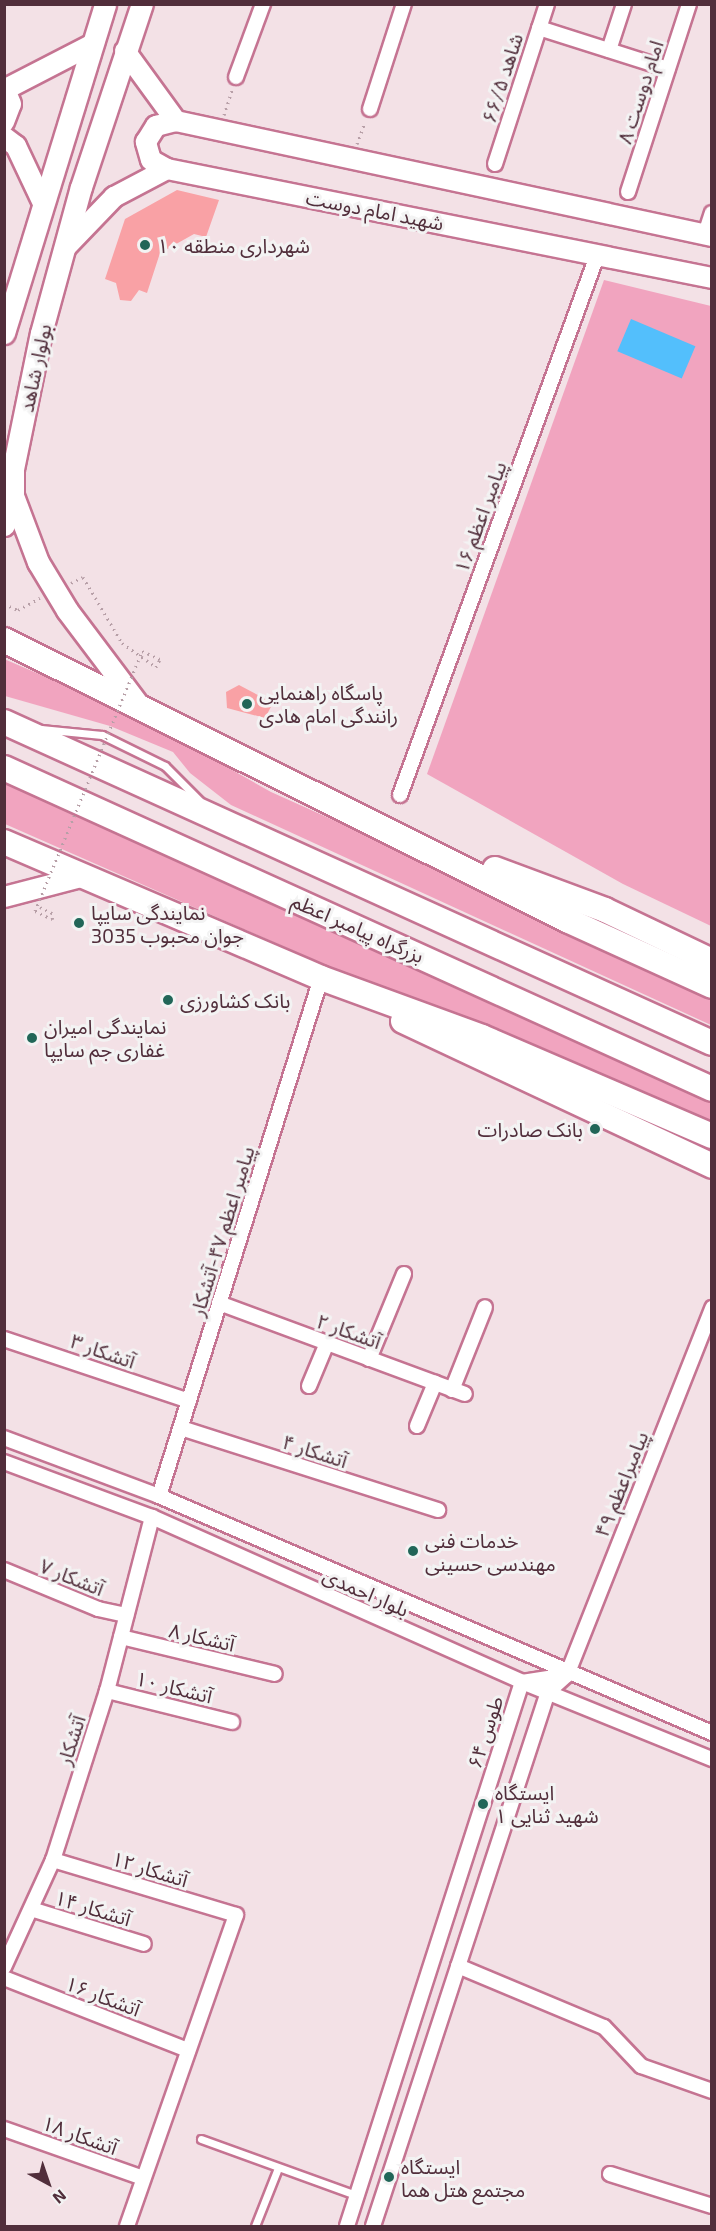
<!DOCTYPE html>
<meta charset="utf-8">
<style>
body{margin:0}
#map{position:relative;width:716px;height:2231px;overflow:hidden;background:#f3e1e6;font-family:"Exo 2","Noto Sans Arabic",sans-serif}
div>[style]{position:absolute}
.green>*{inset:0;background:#f1a4bf}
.water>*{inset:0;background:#53bffc;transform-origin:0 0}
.building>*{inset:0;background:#f9a1a5}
.path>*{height:3px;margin-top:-1.5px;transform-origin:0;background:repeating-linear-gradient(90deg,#b79fa7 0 1.5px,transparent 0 6px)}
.roads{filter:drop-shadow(2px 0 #c57492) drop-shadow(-2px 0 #c57492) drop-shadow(0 2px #c57492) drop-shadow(0 -2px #c57492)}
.lane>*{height:7px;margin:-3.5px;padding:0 3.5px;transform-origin:3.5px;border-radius:3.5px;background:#fff}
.street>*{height:14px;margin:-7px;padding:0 7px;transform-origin:7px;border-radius:7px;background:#fff}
.secondary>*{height:20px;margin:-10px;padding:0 10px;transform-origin:10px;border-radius:10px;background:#fff}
.primary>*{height:21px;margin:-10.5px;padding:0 10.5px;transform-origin:10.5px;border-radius:10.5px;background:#fff}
.highway>*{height:24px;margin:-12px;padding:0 12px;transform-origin:12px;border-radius:12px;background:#fff}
.path-bridge>*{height:3px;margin-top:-1.5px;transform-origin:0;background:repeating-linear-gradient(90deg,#b79fa7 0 1.5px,transparent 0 6px)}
.dots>*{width:16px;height:16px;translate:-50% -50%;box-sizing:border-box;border:3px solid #f3f3f3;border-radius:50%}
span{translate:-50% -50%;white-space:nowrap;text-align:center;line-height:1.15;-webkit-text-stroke:6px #f3f3f3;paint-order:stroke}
.street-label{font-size:20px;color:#512e3b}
.poi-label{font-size:20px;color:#512e3b}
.left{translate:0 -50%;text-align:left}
.right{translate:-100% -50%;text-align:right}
.frame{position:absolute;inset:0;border:6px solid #512e3b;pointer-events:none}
.north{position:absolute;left:18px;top:2153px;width:60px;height:60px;-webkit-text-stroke:4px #f3f3f3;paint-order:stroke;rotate:140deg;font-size:16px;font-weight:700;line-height:24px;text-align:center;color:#512e3b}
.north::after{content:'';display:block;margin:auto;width:21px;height:27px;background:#512e3b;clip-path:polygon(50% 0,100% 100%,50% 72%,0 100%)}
</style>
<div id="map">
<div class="green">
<i style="clip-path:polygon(604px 280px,711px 306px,711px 926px,623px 884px,427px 774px)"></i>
<i style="clip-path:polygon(4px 659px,135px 715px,271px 792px,711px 990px,711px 1025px,231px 805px,190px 773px,173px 752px,110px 726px,5px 696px)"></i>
<i style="clip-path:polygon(5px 782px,711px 1102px,711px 1123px,543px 1048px,337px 970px,5px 824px)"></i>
</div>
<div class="water">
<i style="left:631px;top:319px;width:70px;height:35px;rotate:23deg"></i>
</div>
<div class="building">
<i style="clip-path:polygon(177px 190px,219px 200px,206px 237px,194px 234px,160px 253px,147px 293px,139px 290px,131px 301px,120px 300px,116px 283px,105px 279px,125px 219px)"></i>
<i style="clip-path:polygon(239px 685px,273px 703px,265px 718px,227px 708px,226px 692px)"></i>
</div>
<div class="path">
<i style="left:224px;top:115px;width:26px;rotate:-72deg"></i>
<i style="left:357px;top:144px;width:23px;rotate:-70deg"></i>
<i style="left:71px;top:583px;width:13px;rotate:-27deg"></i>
<i style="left:83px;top:577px;width:77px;rotate:59.4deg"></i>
<i style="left:122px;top:643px;width:42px;rotate:35.2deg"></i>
<i style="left:156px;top:667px;width:9px;rotate:-63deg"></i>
<i style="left:160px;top:659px;width:20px;rotate:-156deg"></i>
<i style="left:4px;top:604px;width:15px;rotate:23deg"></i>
<i style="left:18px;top:610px;width:25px;rotate:-29deg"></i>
<i style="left:40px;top:907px;width:16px;rotate:27deg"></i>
<i style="left:35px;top:911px;width:19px;rotate:25deg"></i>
<i style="left:52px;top:919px;width:5px;rotate:-68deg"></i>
</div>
<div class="roads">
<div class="lane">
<i style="left:41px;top:729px;width:61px;rotate:5.6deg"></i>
<i style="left:102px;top:735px;width:70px;rotate:26.2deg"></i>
<i style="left:165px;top:766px;width:49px;rotate:45deg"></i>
<i style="left:201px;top:2139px;width:165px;rotate:19.9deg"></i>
<i style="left:255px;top:2226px;width:62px;rotate:-68.4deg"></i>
</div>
<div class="street">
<i style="left:539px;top:28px;width:135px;rotate:17.6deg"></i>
<i style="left:609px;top:50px;width:48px;rotate:-71.9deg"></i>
<i style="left:236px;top:77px;width:78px;rotate:-69.7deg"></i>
<i style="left:370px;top:109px;width:110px;rotate:-72.1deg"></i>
<i style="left:495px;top:164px;width:168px;rotate:-72deg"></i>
<i style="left:628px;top:192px;width:198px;rotate:-72deg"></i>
<i style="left:705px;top:234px;width:22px;rotate:-72deg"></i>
<i style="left:400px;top:795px;width:577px;rotate:-69.93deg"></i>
<i style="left:219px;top:1303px;width:262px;rotate:20.3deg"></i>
<i style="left:4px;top:1339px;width:195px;rotate:18.5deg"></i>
<i style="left:369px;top:1359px;width:92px;rotate:-67.6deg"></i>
<i style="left:309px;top:1386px;width:47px;rotate:-67.3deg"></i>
<i style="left:452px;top:1390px;width:89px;rotate:-68.3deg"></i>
<i style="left:417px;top:1426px;width:47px;rotate:-67.3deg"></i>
<i style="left:181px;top:1428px;width:270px;rotate:17.7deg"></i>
<i style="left:4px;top:1438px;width:165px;rotate:20.5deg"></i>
<i style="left:159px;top:1496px;width:602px;rotate:23.2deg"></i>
<i style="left:4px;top:1462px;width:158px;rotate:20.4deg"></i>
<i style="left:152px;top:1517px;width:405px;rotate:24deg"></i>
<i style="left:522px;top:1682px;width:205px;rotate:22.1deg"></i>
<i style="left:159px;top:1496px;width:543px;rotate:-72.63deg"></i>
<i style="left:4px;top:1570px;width:102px;rotate:22.5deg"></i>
<i style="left:98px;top:1609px;width:29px;rotate:12deg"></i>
<i style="left:121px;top:1637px;width:158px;rotate:13.5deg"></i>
<i style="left:522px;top:1682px;width:46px;rotate:-8.8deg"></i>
<i style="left:107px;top:1691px;width:129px;rotate:13.9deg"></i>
<i style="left:53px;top:1860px;width:191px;rotate:16.7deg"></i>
<i style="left:236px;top:1915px;width:330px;rotate:109.3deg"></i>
<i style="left:31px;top:1909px;width:118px;rotate:17.2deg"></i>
<i style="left:458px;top:1966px;width:158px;rotate:22.7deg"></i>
<i style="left:604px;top:2027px;width:54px;rotate:46.5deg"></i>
<i style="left:641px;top:2066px;width:75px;rotate:19.4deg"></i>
<i style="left:4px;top:1967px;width:118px;rotate:-65.4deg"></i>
<i style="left:53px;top:1860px;width:177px;rotate:-72.3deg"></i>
<i style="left:107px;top:1691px;width:180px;rotate:-75.5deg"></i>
<i style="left:4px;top:1978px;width:198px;rotate:21.4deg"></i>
<i style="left:4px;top:2129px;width:147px;rotate:19.4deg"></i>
<i style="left:610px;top:2174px;width:107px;rotate:17.4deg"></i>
<i style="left:347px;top:2226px;width:571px;rotate:-72.17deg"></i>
<i style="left:373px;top:2226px;width:562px;rotate:-71.86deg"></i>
<i style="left:548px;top:1692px;width:25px;rotate:-42deg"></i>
<i style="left:567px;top:1675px;width:395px;rotate:-68.4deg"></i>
</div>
<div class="secondary">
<i style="left:125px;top:51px;width:87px;rotate:53.9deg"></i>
<i style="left:176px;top:121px;width:548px;rotate:12.11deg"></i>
<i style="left:4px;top:90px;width:100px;rotate:-27.3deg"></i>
<i style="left:4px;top:122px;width:19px;rotate:-69deg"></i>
<i style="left:11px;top:104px;width:15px;rotate:-113deg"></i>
<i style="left:4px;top:137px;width:15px;rotate:37deg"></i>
<i style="left:16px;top:146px;width:61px;rotate:64.7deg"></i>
<i style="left:167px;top:169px;width:18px;rotate:-151deg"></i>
<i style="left:151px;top:160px;width:19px;rotate:-106deg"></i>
<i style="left:146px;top:142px;width:19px;rotate:-58deg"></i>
<i style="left:156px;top:126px;width:21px;rotate:-14deg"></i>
<i style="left:65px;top:248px;width:71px;rotate:-46.1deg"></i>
<i style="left:114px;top:197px;width:60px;rotate:-27.8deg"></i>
<i style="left:167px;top:169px;width:556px;rotate:11.31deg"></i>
<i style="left:4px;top:897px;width:80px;rotate:-14.6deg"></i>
</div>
<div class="primary">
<i style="left:4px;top:333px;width:344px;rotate:-72.9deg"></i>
<i style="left:4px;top:525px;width:30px;rotate:-73deg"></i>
<i style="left:140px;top:707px;width:121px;rotate:-127deg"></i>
<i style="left:67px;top:610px;width:56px;rotate:-121.1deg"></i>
<i style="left:38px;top:562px;width:71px;rotate:-110.7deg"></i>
<i style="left:13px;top:496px;width:27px;rotate:-90deg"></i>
<i style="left:13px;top:469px;width:139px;rotate:-78.4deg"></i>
<i style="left:41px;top:333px;width:151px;rotate:-74.7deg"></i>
<i style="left:81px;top:187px;width:193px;rotate:-71.6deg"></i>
</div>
<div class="highway">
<i style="left:4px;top:640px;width:629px;rotate:26.44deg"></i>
<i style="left:567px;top:920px;width:159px;rotate:24.5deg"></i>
<i style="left:4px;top:722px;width:777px;rotate:24.39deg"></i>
<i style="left:4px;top:768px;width:777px;rotate:24.39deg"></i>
<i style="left:4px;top:842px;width:345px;rotate:23.2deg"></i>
<i style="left:321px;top:978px;width:171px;rotate:20.1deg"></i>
<i style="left:482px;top:1037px;width:250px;rotate:23.3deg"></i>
<i style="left:495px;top:869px;width:117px;rotate:20.4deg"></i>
<i style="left:605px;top:910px;width:119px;rotate:25.5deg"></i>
<i style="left:403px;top:1021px;width:341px;rotate:25.1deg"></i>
</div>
</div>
<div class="path-bridge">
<i style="left:35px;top:911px;width:281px;rotate:-67.6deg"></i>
</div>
<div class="dots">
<i style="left:145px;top:245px;background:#216658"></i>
<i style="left:247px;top:704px;background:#216658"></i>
<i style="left:79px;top:923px;background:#216658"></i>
<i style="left:168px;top:1000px;background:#216658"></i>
<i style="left:32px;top:1038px;background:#216658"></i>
<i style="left:595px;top:1129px;background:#216658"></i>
<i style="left:413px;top:1551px;background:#216658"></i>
<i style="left:483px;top:1804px;background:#216658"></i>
<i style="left:389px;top:2177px;background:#216658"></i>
</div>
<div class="street-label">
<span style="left:502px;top:78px;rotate:-72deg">شاهد ۶۶/۵</span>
<span style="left:640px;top:92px;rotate:-72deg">امام دوست ۸</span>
<span style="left:375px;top:210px;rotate:11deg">شهید امام دوست</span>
<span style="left:35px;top:368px;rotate:-78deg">بولوار شاهد</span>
<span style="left:480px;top:517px;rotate:-70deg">پیامبر اعظم ۱۶</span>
<span style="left:358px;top:928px;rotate:24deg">بزرگراه پیامبر اعظم</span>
<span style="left:222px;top:1231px;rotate:-73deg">پیامبر اعظم ۴۷-آتشکار</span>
<span style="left:349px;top:1331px;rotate:20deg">آتشکار ۲</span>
<span style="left:103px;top:1351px;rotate:19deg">آتشکار ۳</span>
<span style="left:315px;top:1451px;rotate:18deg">آتشکار ۴</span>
<span style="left:621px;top:1484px;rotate:-68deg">پیامبراعظم ۴۹</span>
<span style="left:72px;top:1577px;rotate:22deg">آتشکار ۷</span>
<span style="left:366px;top:1592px;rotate:24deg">بلوار احمدی</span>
<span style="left:202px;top:1637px;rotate:13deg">آتشکار ۸</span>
<span style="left:174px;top:1687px;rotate:14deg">آتشکار ۱۰</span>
<span style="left:485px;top:1732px;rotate:-72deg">طوس ۶۴</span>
<span style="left:71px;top:1740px;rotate:-72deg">آتشکار</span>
<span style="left:150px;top:1869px;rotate:17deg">آتشکار ۱۲</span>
<span style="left:93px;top:1908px;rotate:17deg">آتشکار ۱۴</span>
<span style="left:103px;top:1996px;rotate:21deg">آتشکار ۱۶</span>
<span style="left:80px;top:2135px;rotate:20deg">آتشکار ۱۸</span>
</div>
<div class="poi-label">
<span class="left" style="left:157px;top:245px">شهرداری منطقه ۱۰</span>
<span class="left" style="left:259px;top:704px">پاسگاه راهنمایی<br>رانندگی امام هادی</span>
<span class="left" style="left:91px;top:924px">نمایندگی سایپا<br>جوان محبوب 3035</span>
<span class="left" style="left:180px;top:1000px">بانک کشاورزی</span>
<span class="left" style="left:44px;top:1038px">نمایندگی امیران<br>غفاری جم سایپا</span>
<span class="right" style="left:583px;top:1129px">بانک صادرات</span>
<span class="left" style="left:425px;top:1552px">خدمات فنی<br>مهندسی حسینی</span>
<span class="left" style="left:495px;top:1804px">ایستگاه<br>شهید ثنایی ۱</span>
<span class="left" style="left:401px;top:2178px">ایستگاه<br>مجتمع هتل هما</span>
</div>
<div class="frame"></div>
<div class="north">N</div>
</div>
